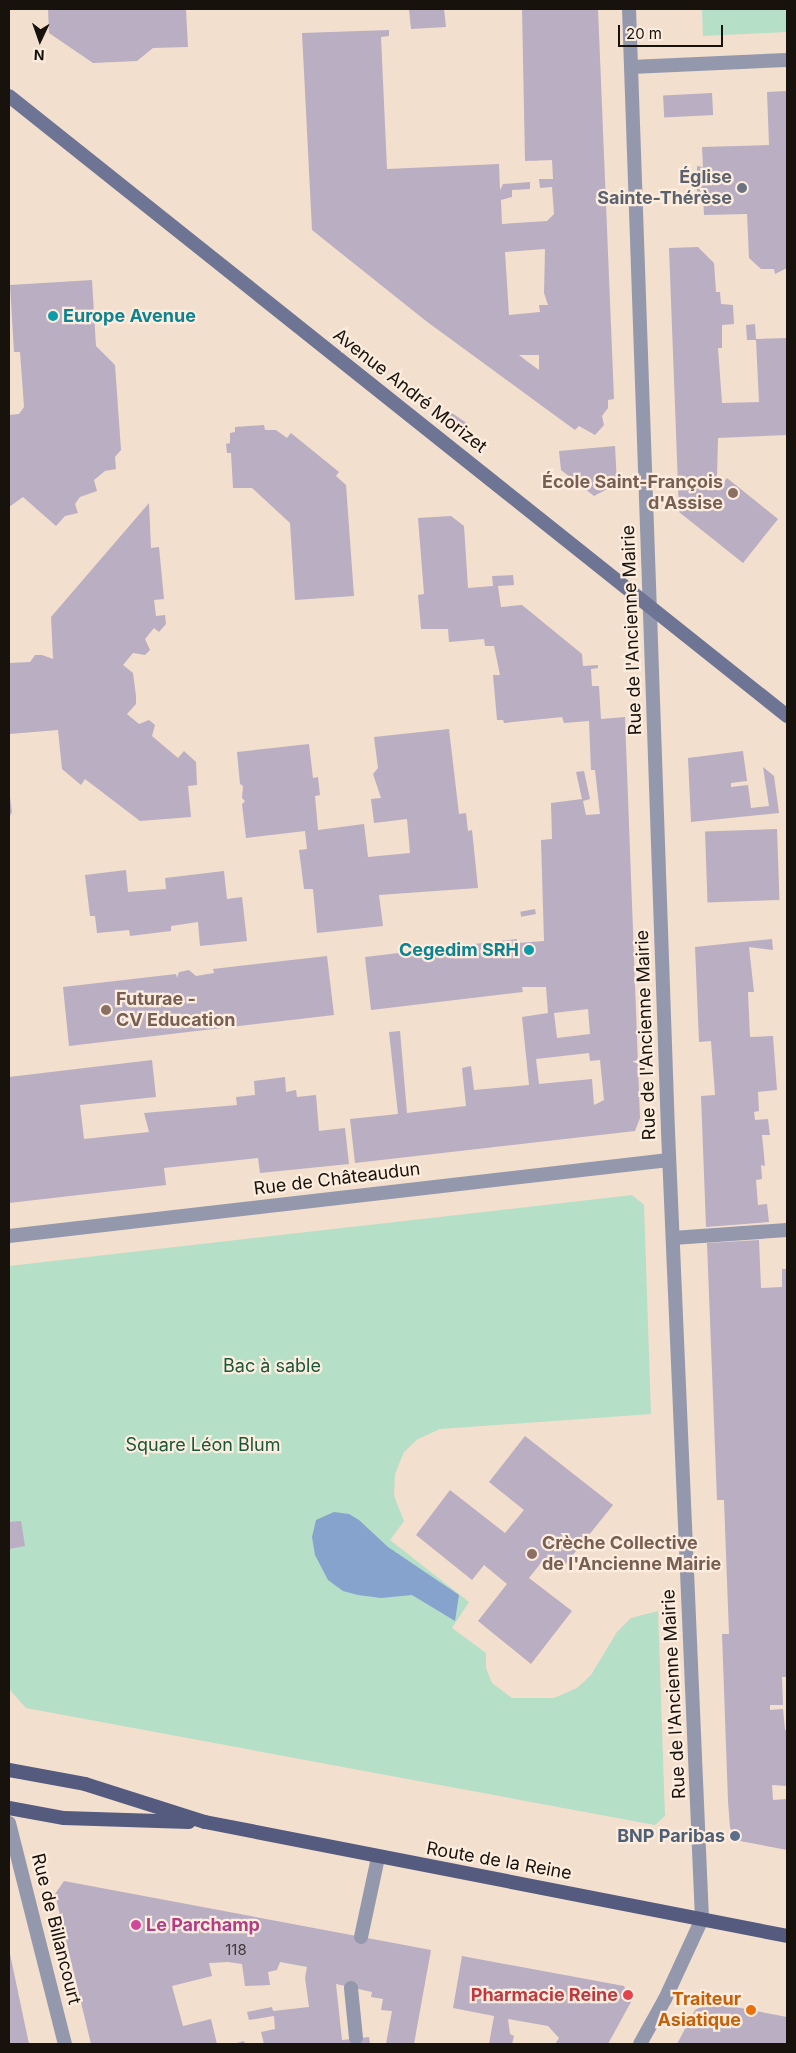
<!DOCTYPE html>
<meta charset="utf-8">
<style>
body{margin:0}
#map{position:relative;width:796px;height:2053px;overflow:hidden;background:#f2dfce;font-family:Inter,sans-serif}
div>[style]{position:absolute}
.green>*{inset:0;background:#b5dfc7}
.water>*{inset:0;background:#85a3cd}
.building>*{inset:0;background:#baaec2;transform-origin:0 0}
.service>*{height:14px;margin:-7px;padding:0 7px;transform-origin:7px;border-radius:7px;background:#9498ad}
.minor>*{height:14px;margin:-7px;padding:0 7px;transform-origin:7px;border-radius:7px;background:#9498ad}
.secondary>*{height:14px;margin:-7px;padding:0 7px;transform-origin:7px;border-radius:7px;background:#6e7493}
.primary>*{height:14px;margin:-7px;padding:0 7px;transform-origin:7px;border-radius:7px;background:#545b7f}
.dots>*{width:14px;height:14px;translate:-50% -50%;box-sizing:border-box;border:2px solid #fceddf;border-radius:50%}
span{translate:-50% -50%;white-space:nowrap;text-align:center;line-height:1.15;-webkit-text-stroke:4.5px #fceddf;paint-order:stroke}
.number-label{font-size:15px;color:#40393a}
.number-label span{-webkit-text-stroke-width:0}
.worship-label{font-size:18px;color:#5b616d;font-weight:700}
.right{translate:-100% -50%;text-align:right}
.culture-label{font-size:18px;color:#0d838f;font-weight:700}
.left{translate:0 -50%;text-align:left}
.street-label{font-size:18px;color:#18120c}
.education-label{font-size:18px;color:#785e54;font-weight:700}
.park-label{font-size:18px;color:#17573a}
.service-label{font-size:18px;color:#4e5e75;font-weight:700}
.hotel-label{font-size:18px;color:#b23c85;font-weight:700}
.health-label{font-size:18px;color:#be3a42;font-weight:700}
.food-label{font-size:18px;color:#c56008;font-weight:700}
.frame{position:absolute;inset:0;border:10px solid #18120c;pointer-events:none}
.north{position:absolute;left:15px;top:15px;width:50px;height:50px;-webkit-text-stroke:4px #fceddf;paint-order:stroke;rotate:183deg;font-size:14px;font-weight:700;line-height:20px;text-align:center;color:#18120c}
.north::after{content:'';display:block;margin:auto;width:18px;height:22px;background:#18120c;clip-path:polygon(50% 0,100% 100%,50% 72%,0 100%)}
.scale{position:absolute;left:618px;top:25px;width:105px;height:22px;box-sizing:border-box;border:2px solid #18120c;border-top:0;padding-left:6px;font-size:15px;line-height:18px;white-space:nowrap;color:#18120c;-webkit-text-stroke:4px #fceddf;paint-order:stroke}
</style>
<div id="map">
<div class="green">
<i style="clip-path:polygon(702px 9px,787px 9px,787px 32px,703px 36px)"></i>
<i style="clip-path:polygon(632px 1195px,644px 1205px,651px 1414px,440px 1429px,418px 1439px,404px 1452px,395px 1474px,394px 1496px,404px 1521px,390px 1540px,469px 1602px,452px 1628px,486px 1653px,486px 1668px,492px 1683px,512px 1698px,554px 1698px,577px 1688px,591px 1675px,617px 1632px,631px 1618px,658px 1611px,665px 1816px,655px 1825px,26px 1708px,9px 1689px,9px 1266px)"></i>
</div>
<div class="water">
<i style="clip-path:polygon(334px 1512px,349px 1514px,359px 1520px,388px 1547px,459px 1595px,455px 1621px,412px 1595px,381px 1598px,358px 1595px,343px 1591px,328px 1580px,315px 1555px,312px 1537px,316px 1520px)"></i>
</div>
<div class="building">
<i style="clip-path:polygon(48px 9px,186px 9px,188px 47px,153px 48px,137px 61px,93px 63px,49px 33px)"></i>
<i style="clip-path:polygon(409px 9px,444px 9px,446px 27px,411px 29px)"></i>
<i style="clip-path:polygon(evenodd,522px 9px,598px 9px,614px 399px,608px 400px,608px 408px,602px 416px,604px 425px,595px 435px,579px 426px,575px 430px,553px 414px,426px 321px,312px 230px,302px 33px,389px 30px,389px 36px,381px 37px,387px 169px,499px 164px,500px 190px,503px 184px,530px 182px,530px 189px,512px 190px,512px 197px,501px 200px,502px 224px,547px 221px,554px 214px,552px 187px,540px 188px,539px 179px,553px 179px,552px 160px,525px 161px,522px 9px,545px 249px,544px 293px,548px 305px,539px 305px,540px 312px,509px 315px,505px 252px,545px 249px,522px 9px,519px 355px,539px 355px,539px 370px,528px 362px,519px 355px)"></i>
<i style="clip-path:polygon(787px 91px,787px 268px,775px 274px,774px 269px,761px 269px,749px 258px,747px 214px,704px 215px,703px 196px,697px 196px,697px 166px,703px 167px,702px 147px,769px 145px,767px 92px)"></i>
<i style="left:712px;top:93px;width:22px;height:49px;rotate:87deg"></i>
<i style="clip-path:polygon(698px 247px,714px 263px,716px 292px,720px 292px,721px 304px,733px 305px,734px 324px,722px 325px,722px 348px,718px 348px,722px 403px,759px 402px,756px 340px,747px 340px,746px 325px,755px 324px,756px 339px,787px 338px,787px 435px,718px 438px,717px 477px,724px 482px,727px 478px,778px 519px,743px 563px,679px 512px,669px 248px)"></i>
<i style="clip-path:polygon(92px 280px,96px 346px,115px 365px,121px 450px,115px 457px,116px 469px,105px 471px,94px 480px,97px 491px,80px 497px,75px 504px,78px 513px,65px 516px,56px 526px,23px 497px,9px 507px,9px 415px,19px 414px,24px 407px,20px 352px,14px 352px,10px 285px)"></i>
<i style="clip-path:polygon(452px 413px,468px 424px,462px 431px,447px 419px)"></i>
<i style="clip-path:polygon(264px 425px,265px 430px,276px 430px,287px 438px,291px 433px,339px 472px,336px 476px,346px 485px,354px 596px,295px 600px,290px 523px,252px 488px,233px 488px,231px 453px,227px 453px,226px 444px,230px 443px,230px 433px,235px 432px,235px 427px)"></i>
<i style="clip-path:polygon(615px 446px,617px 484px,594px 496px,561px 470px,559px 451px)"></i>
<i style="clip-path:polygon(149px 503px,151px 548px,159px 547px,164px 599px,154px 600px,156px 616px,165px 615px,166px 624px,159px 632px,154px 628px,145px 639px,150px 650px,145px 655px,133px 653px,123px 665px,133px 673px,136px 696px,136px 704px,127px 714px,139px 724px,149px 720px,155px 725px,152px 736px,178px 758px,184px 751px,196px 762px,197px 785px,188px 786px,191px 817px,140px 821px,85px 779px,81px 785px,62px 769px,58px 730px,9px 734px,9px 663px,30px 662px,35px 655px,42px 655px,53px 659px,51px 617px)"></i>
<i style="clip-path:polygon(evenodd,451px 516px,464px 526px,468px 588px,493px 586px,492px 576px,513px 575px,514px 585px,498px 586px,501px 607px,522px 605px,582px 654px,583px 666px,598px 665px,598px 668px,591px 669px,592px 686px,599px 686px,601px 719px,625px 717px,640px 1118px,635px 1131px,355px 1163px,350px 1119px,398px 1114px,389px 1032px,400px 1031px,407px 1113px,466px 1106px,462px 1068px,471px 1066px,474px 1090px,529px 1085px,522px 1017px,548px 1013px,546px 987px,522px 987px,523px 992px,371px 1010px,365px 957px,517px 939px,517px 943px,544px 941px,541px 840px,552px 839px,551px 803px,582px 799px,576px 772px,584px 771px,590px 799px,583px 801px,586px 815px,600px 814px,595px 770px,591px 770px,589px 721px,564px 723px,562px 717px,504px 723px,503px 720px,497px 720px,493px 675px,500px 675px,494px 646px,485px 646px,484px 639px,449px 642px,448px 629px,421px 629px,418px 595px,424px 594px,418px 518px,451px 516px,588px 1009px,590px 1034px,557px 1038px,554px 1013px,588px 1009px,451px 516px,589px 1053px,590px 1061px,600px 1060px,604px 1100px,594px 1105px,592px 1079px,539px 1084px,536px 1059px,589px 1053px)"></i>
<i style="clip-path:polygon(449px 729px,459px 814px,466px 813px,468px 831px,472px 830px,478px 888px,379px 895px,383px 926px,317px 933px,313px 889px,304px 889px,299px 850px,307px 849px,305px 831px,246px 838px,242px 804px,245px 801px,242px 798px,243px 786px,240px 784px,237px 752px,309px 744px,313px 778px,318px 777px,320px 795px,315px 796px,318px 830px,364px 824px,368px 857px,410px 853px,407px 819px,374px 823px,371px 799px,381px 798px,373px 774px,378px 768px,374px 737px)"></i>
<i style="clip-path:polygon(743px 751px,747px 781px,731px 783px,731px 787px,748px 785px,751px 808px,769px 806px,763px 767px,774px 776px,779px 813px,691px 822px,688px 758px)"></i>
<i style="clip-path:polygon(9px 790px,12px 812px,9px 818px)"></i>
<i style="left:777px;top:829px;width:71px;height:72px;rotate:88deg"></i>
<i style="clip-path:polygon(126px 870px,128px 892px,166px 889px,165px 878px,224px 871px,227px 899px,242px 897px,247px 941px,200px 946px,198px 922px,171px 926px,171px 931px,130px 936px,129px 930px,97px 933px,95px 916px,90px 916px,85px 875px)"></i>
<i style="left:535px;top:909px;width:5px;height:15px;rotate:79deg"></i>
<i style="clip-path:polygon(772px 939px,773px 950px,749px 947px,754px 992px,748px 992px,750px 1037px,773px 1036px,777px 1090px,758px 1092px,759px 1111px,754px 1112px,755px 1120px,768px 1119px,770px 1135px,762px 1135px,765px 1166px,761px 1165px,762px 1179px,756px 1180px,758px 1205px,767px 1204px,769px 1222px,706px 1227px,701px 1096px,715px 1095px,711px 1041px,699px 1042px,695px 947px)"></i>
<i style="clip-path:polygon(327px 956px,334px 1015px,69px 1046px,63px 987px,176px 974px,177px 978px,179px 972px,189px 970px,196px 976px,214px 973px,213px 969px)"></i>
<i style="clip-path:polygon(152px 1060px,156px 1097px,80px 1105px,84px 1139px,149px 1132px,144px 1113px,237px 1105px,236px 1097px,255px 1095px,254px 1081px,285px 1077px,286px 1092px,296px 1090px,297px 1097px,316px 1095px,319px 1131px,345px 1128px,349px 1164px,260px 1173px,258px 1158px,164px 1168px,166px 1185px,9px 1203px,9px 1077px)"></i>
<i style="clip-path:polygon(759px 1240px,761px 1288px,782px 1287px,782px 1269px,787px 1269px,787px 1677px,782px 1677px,783px 1705px,770px 1705px,770px 1710px,783px 1709px,785px 1730px,787px 1730px,787px 1786px,772px 1785px,773px 1800px,787px 1799px,787px 1850px,740px 1841px,730px 1828px,728px 1801px,722px 1634px,729px 1634px,724px 1500px,717px 1500px,707px 1243px)"></i>
<i style="clip-path:polygon(525px 1436px,613px 1505px,560px 1571px,544px 1559px,529px 1578px,572px 1611px,531px 1664px,478px 1621px,507px 1584px,484px 1565px,472px 1580px,416px 1535px,450px 1490px,505px 1533px,524px 1510px,489px 1482px)"></i>
<i style="clip-path:polygon(21px 1521px,25px 1546px,9px 1549px,9px 1522px)"></i>
<i style="clip-path:polygon(64px 1881px,431px 1950px,414px 2044px,386px 2044px,392px 2011px,381px 2010px,383px 1999px,371px 1997px,372px 1992px,336px 1984px,342px 2040px,369px 2037px,370px 2044px,264px 2044px,261px 2032px,275px 2029px,274px 2016px,249px 2020px,247px 2012px,272px 2007px,273px 2011px,309px 2007px,305px 1978px,307px 1967px,280px 1962px,277px 1970px,268px 1972px,270px 1985px,245px 1986px,242px 1964px,228px 1962px,209px 1963px,212px 1976px,172px 1986px,183px 2026px,211px 2019px,217px 2044px,91px 2044px,55px 1894px)"></i>
<i style="clip-path:polygon(9px 1954px,10px 1954px,29px 2044px,9px 2044px)"></i>
<i style="clip-path:polygon(462px 1956px,624px 1986px,631px 2002px,608px 2044px,555px 2044px,559px 2038px,548px 2026px,508px 2019px,510px 2034px,514px 2036px,512px 2044px,489px 2044px,494px 2016px,453px 2008px)"></i>
<i style="clip-path:polygon(710px 2002px,787px 2017px,787px 2044px,677px 2044px,695px 2010px)"></i>
<i style="clip-path:polygon(244px 2041px,245px 2044px,233px 2044px)"></i>
</div>
<div class="service">
<i style="left:673px;top:1238px;width:114px;rotate:-4deg"></i>
<i style="left:361px;top:1937px;width:81px;rotate:-77.9deg"></i>
<i style="left:351px;top:1988px;width:50px;rotate:84.3deg"></i>
</div>
<div class="minor">
<i style="left:629px;top:9px;width:1123px;rotate:88.01deg"></i>
<i style="left:668px;top:1131px;width:789px;rotate:87.53deg"></i>
<i style="left:702px;top:1919px;width:88px;rotate:114.8deg"></i>
<i style="left:665px;top:1999px;width:51px;rotate:119.1deg"></i>
<i style="left:631px;top:67px;width:156px;rotate:-2.6deg"></i>
<i style="left:9px;top:1236px;width:664px;rotate:-6.57deg"></i>
<i style="left:9px;top:1823px;width:228px;rotate:75.8deg"></i>
</div>
<div class="secondary">
<i style="left:9px;top:96px;width:995px;rotate:38.55deg"></i>
</div>
<div class="primary">
<i style="left:9px;top:1770px;width:77px;rotate:10.4deg"></i>
<i style="left:85px;top:1784px;width:126px;rotate:17.6deg"></i>
<i style="left:205px;top:1822px;width:593px;rotate:11.08deg"></i>
<i style="left:9px;top:1808px;width:56px;rotate:10.3deg"></i>
<i style="left:64px;top:1818px;width:125px;rotate:1.8deg"></i>
</div>
<div class="dots">
<i style="left:742px;top:188px;background:#6b7280"></i>
<i style="left:53px;top:316px;background:#0f9aa8"></i>
<i style="left:733px;top:493px;background:#8d6e63"></i>
<i style="left:529px;top:950px;background:#0f9aa8"></i>
<i style="left:106px;top:1010px;background:#8d6e63"></i>
<i style="left:532px;top:1554px;background:#8d6e63"></i>
<i style="left:735px;top:1836px;background:#5c6f8a"></i>
<i style="left:136px;top:1925px;background:#d1479c"></i>
<i style="left:628px;top:1995px;background:#e0444e"></i>
<i style="left:751px;top:2010px;background:#e8710a"></i>
</div>
<div class="number-label">
<span style="left:236px;top:1950px">118</span>
</div>
<div class="worship-label">
<span class="right" style="left:732px;top:188px">Église<br>Sainte-Thérèse</span>
</div>
<div class="culture-label">
<span class="left" style="left:63px;top:316px">Europe Avenue</span>
<span class="right" style="left:519px;top:950px">Cegedim SRH</span>
</div>
<div class="street-label">
<span style="left:410px;top:391px;rotate:38deg">Avenue André Morizet</span>
<span style="left:632px;top:630px;rotate:-92deg">Rue de l'Ancienne Mairie</span>
<span style="left:646px;top:1035px;rotate:-92deg">Rue de l'Ancienne Mairie</span>
<span style="left:337px;top:1179px;rotate:-7deg">Rue de Châteaudun</span>
<span style="left:674px;top:1694px;rotate:-93deg">Rue de l'Ancienne Mairie</span>
<span style="left:499px;top:1861px;rotate:10deg">Route de la Reine</span>
<span style="left:56px;top:1929px;rotate:76deg">Rue de Billancourt</span>
</div>
<div class="education-label">
<span class="right" style="left:723px;top:493px">École Saint-François<br>d'Assise</span>
<span class="left" style="left:116px;top:1010px">Futurae -<br>CV Education</span>
<span class="left" style="left:542px;top:1554px">Crèche Collective<br>de l'Ancienne Mairie</span>
</div>
<div class="park-label">
<span style="left:272px;top:1366px">Bac à sable</span>
<span style="left:203px;top:1445px">Square Léon Blum</span>
</div>
<div class="service-label">
<span class="right" style="left:725px;top:1836px">BNP Paribas</span>
</div>
<div class="hotel-label">
<span class="left" style="left:146px;top:1925px">Le Parchamp</span>
</div>
<div class="health-label">
<span class="right" style="left:618px;top:1995px">Pharmacie Reine</span>
</div>
<div class="food-label">
<span class="right" style="left:741px;top:2010px">Traiteur<br>Asiatique</span>
</div>
<div class="frame"></div>
<div class="north">N</div>
<div class="scale">20 m</div>
</div>
